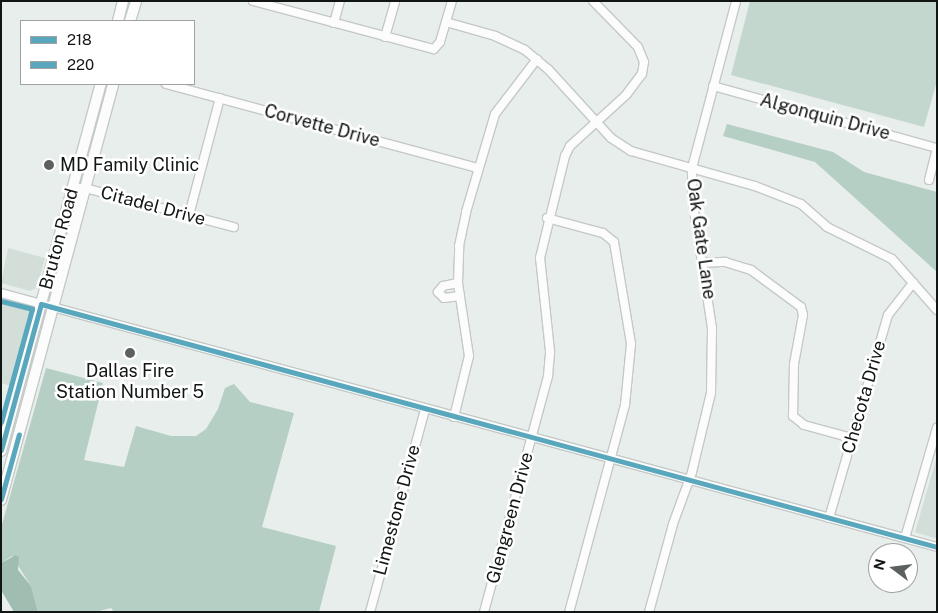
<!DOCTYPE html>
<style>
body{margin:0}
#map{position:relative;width:938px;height:613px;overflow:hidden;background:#e8eeeb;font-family:"Public Sans",sans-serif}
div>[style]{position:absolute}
.built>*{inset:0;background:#d3ded9}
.green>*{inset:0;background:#c4d7cf}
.forest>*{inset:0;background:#b6cfc4}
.water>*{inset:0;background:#9fbdb0}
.roads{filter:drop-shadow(1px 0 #c4c9c7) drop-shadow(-1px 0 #c4c9c7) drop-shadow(0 1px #c4c9c7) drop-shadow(0 -1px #c4c9c7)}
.minor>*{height:8px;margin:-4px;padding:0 4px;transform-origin:4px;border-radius:4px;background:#fcfcfc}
.major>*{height:10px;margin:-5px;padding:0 5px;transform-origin:5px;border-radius:5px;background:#fcfcfc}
.bus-1>*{height:5px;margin:-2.5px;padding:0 2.5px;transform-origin:2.5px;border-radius:2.5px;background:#59a7bd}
.bus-2>*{height:5px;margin:-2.5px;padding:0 2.5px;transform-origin:2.5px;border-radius:2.5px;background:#59a7bd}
.dots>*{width:14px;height:14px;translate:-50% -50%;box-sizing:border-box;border:2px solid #fff;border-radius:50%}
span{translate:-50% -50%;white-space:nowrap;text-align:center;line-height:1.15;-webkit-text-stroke:5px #fff;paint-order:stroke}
.street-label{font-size:18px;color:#111513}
.poi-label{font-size:18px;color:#111513}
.left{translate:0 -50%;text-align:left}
.frame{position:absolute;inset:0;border:2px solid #111513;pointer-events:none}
.legend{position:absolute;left:20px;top:20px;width:175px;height:65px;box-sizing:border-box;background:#fff;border:1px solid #a0a1a1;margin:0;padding:6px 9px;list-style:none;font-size:15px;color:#111513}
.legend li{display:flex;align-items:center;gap:10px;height:25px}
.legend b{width:25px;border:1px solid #a0a1a1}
.north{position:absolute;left:868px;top:543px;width:50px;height:50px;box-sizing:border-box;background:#fff;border:1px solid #a0a1a1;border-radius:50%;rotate:285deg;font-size:14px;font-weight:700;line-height:20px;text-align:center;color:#111513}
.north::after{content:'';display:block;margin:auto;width:18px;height:22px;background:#5c615f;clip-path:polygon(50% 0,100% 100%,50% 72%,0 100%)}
</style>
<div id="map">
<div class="built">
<i style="clip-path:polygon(8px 248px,45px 258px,37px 288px,30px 291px,1px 283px)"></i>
<i style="clip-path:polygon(1px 303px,30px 310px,12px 386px,1px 383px)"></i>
<i style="clip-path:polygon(937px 456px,937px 539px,915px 532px)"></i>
</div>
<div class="green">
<i style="clip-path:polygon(750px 1px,937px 1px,937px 81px,924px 127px,731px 75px)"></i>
</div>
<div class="forest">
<i style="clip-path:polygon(727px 124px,833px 152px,864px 172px,937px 192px,937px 272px,815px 162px,723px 136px)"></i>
<i style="clip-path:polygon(46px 368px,103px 383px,84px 460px,124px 467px,136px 426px,171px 436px,196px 436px,206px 429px,218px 409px,225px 388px,234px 384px,250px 402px,294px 413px,262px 527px,336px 546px,319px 612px,114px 612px,111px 608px,95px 612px,38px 612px,31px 586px,12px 556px,1px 563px,1px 528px)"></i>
</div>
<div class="water">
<i style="clip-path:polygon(16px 555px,19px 557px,18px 570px,31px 586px,38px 612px,14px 612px,1px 590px,1px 563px)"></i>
</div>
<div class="roads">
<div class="minor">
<i style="left:253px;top:1px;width:187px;rotate:14.9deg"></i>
<i style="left:434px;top:49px;width:9px;rotate:-49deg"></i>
<i style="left:440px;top:42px;width:43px;rotate:-73.7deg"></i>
<i style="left:446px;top:22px;width:51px;rotate:15.9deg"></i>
<i style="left:495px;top:36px;width:33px;rotate:25deg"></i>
<i style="left:525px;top:50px;width:30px;rotate:40deg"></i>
<i style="left:548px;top:69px;width:93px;rotate:47.6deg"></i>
<i style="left:611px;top:138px;width:24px;rotate:33deg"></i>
<i style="left:631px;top:151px;width:129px;rotate:15.8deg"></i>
<i style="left:755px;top:186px;width:49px;rotate:21.4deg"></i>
<i style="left:801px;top:204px;width:35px;rotate:41deg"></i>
<i style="left:827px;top:227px;width:72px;rotate:26.2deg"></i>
<i style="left:892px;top:259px;width:68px;rotate:48.6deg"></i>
<i style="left:334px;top:23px;width:23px;rotate:-75deg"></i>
<i style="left:385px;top:37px;width:37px;rotate:-74deg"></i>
<i style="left:166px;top:84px;width:322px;rotate:15.1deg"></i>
<i style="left:713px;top:86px;width:232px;rotate:15.5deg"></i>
<i style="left:929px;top:180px;width:33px;rotate:-76deg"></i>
<i style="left:73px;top:188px;width:12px"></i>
<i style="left:85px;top:188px;width:154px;rotate:14.7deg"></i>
<i style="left:189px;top:215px;width:121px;rotate:-75.2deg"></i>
<i style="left:547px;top:218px;width:58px;rotate:15deg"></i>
<i style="left:603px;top:233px;width:14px;rotate:39deg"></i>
<i style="left:614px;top:242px;width:103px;rotate:80.5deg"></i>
<i style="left:631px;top:344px;width:61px;rotate:95.6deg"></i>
<i style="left:625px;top:405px;width:214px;rotate:105.1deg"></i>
<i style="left:703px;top:263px;width:22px;rotate:-3deg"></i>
<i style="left:725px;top:262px;width:27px;rotate:17deg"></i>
<i style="left:751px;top:270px;width:62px;rotate:36.5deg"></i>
<i style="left:801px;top:307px;width:8px;rotate:76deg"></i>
<i style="left:803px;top:315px;width:50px;rotate:100.4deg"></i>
<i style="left:794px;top:364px;width:52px;rotate:91.1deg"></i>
<i style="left:793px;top:416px;width:14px;rotate:39deg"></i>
<i style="left:804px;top:425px;width:50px;rotate:15.2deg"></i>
<i style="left:458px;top:283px;width:15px;rotate:169deg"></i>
<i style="left:443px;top:286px;width:8px;rotate:130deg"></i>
<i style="left:438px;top:292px;width:8px;rotate:45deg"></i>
<i style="left:444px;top:298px;width:16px;rotate:-7deg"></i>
<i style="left:1px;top:293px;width:970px;rotate:15.18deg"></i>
<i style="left:454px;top:417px;width:63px;rotate:-76.2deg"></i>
<i style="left:469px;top:356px;width:74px;rotate:-98.6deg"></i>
<i style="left:458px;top:283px;width:37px;rotate:-88deg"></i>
<i style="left:459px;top:246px;width:35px;rotate:-78deg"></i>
<i style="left:466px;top:212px;width:102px;rotate:-73.5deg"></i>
<i style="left:495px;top:114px;width:69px;rotate:-52.6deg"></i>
<i style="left:829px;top:518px;width:211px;rotate:-73.8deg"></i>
<i style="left:888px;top:315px;width:41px;rotate:-52deg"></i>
<i style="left:905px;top:538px;width:115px;rotate:-73.8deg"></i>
<i style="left:370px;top:612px;width:210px;rotate:-74.8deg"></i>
<i style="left:484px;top:612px;width:245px;rotate:-74.8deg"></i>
<i style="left:548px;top:376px;width:25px;rotate:-85deg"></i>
<i style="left:550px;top:351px;width:94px;rotate:-96.1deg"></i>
<i style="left:540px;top:258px;width:105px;rotate:-76.2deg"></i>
<i style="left:565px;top:156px;width:11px;rotate:-63deg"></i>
<i style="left:570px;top:146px;width:76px;rotate:-42.3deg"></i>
<i style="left:626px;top:95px;width:26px;rotate:-53deg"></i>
<i style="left:642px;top:74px;width:12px;rotate:-81deg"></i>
<i style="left:644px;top:62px;width:16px;rotate:-112deg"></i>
<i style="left:638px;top:47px;width:64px;rotate:-134.4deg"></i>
<i style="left:649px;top:612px;width:91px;rotate:-74.7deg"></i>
<i style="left:673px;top:524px;width:55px;rotate:-69.9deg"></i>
<i style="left:692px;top:472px;width:81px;rotate:-76.5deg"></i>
<i style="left:711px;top:393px;width:65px;rotate:-89.1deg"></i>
<i style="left:712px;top:328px;width:125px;rotate:-98.7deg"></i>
<i style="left:693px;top:204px;width:36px;rotate:-92deg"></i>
<i style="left:692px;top:168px;width:173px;rotate:-75.2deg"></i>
</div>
<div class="major">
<i style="left:118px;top:21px;width:21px;rotate:-76deg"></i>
<i style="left:130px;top:21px;width:21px;rotate:-73deg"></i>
<i style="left:1px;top:451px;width:380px;rotate:-74.8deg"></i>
<i style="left:1px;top:500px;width:431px;rotate:-74.9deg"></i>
</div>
</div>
<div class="bus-1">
<i style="left:1px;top:450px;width:151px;rotate:-74.7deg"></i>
<i style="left:41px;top:304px;width:928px;rotate:15.17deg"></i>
<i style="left:1px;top:499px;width:67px;rotate:-74.5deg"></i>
</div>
<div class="bus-2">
<i style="left:1px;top:301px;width:32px;rotate:14deg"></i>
<i style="left:32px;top:309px;width:117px;rotate:105.3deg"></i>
</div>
<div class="dots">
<i style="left:49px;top:165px;background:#5c615f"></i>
<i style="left:130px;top:353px;background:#5c615f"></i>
</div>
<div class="street-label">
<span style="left:825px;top:117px;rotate:15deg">Algonquin Drive</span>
<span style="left:322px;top:126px;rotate:15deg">Corvette Drive</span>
<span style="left:153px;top:206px;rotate:15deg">Citadel Drive</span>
<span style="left:59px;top:239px;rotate:-75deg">Bruton Road</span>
<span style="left:701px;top:239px;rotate:82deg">Oak Gate Lane</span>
<span style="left:864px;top:397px;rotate:-74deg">Checota Drive</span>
<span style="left:397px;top:510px;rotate:-75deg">Limestone Drive</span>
<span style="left:510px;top:518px;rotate:-75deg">Glengreen Drive</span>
</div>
<div class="poi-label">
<span class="left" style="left:60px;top:165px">MD Family Clinic</span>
<span style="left:130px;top:382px">Dallas Fire<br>Station Number 5</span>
</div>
<div class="frame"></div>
<ul class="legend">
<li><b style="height:6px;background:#59a7bd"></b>218</li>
<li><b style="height:6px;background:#59a7bd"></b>220</li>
</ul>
<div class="north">N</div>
</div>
